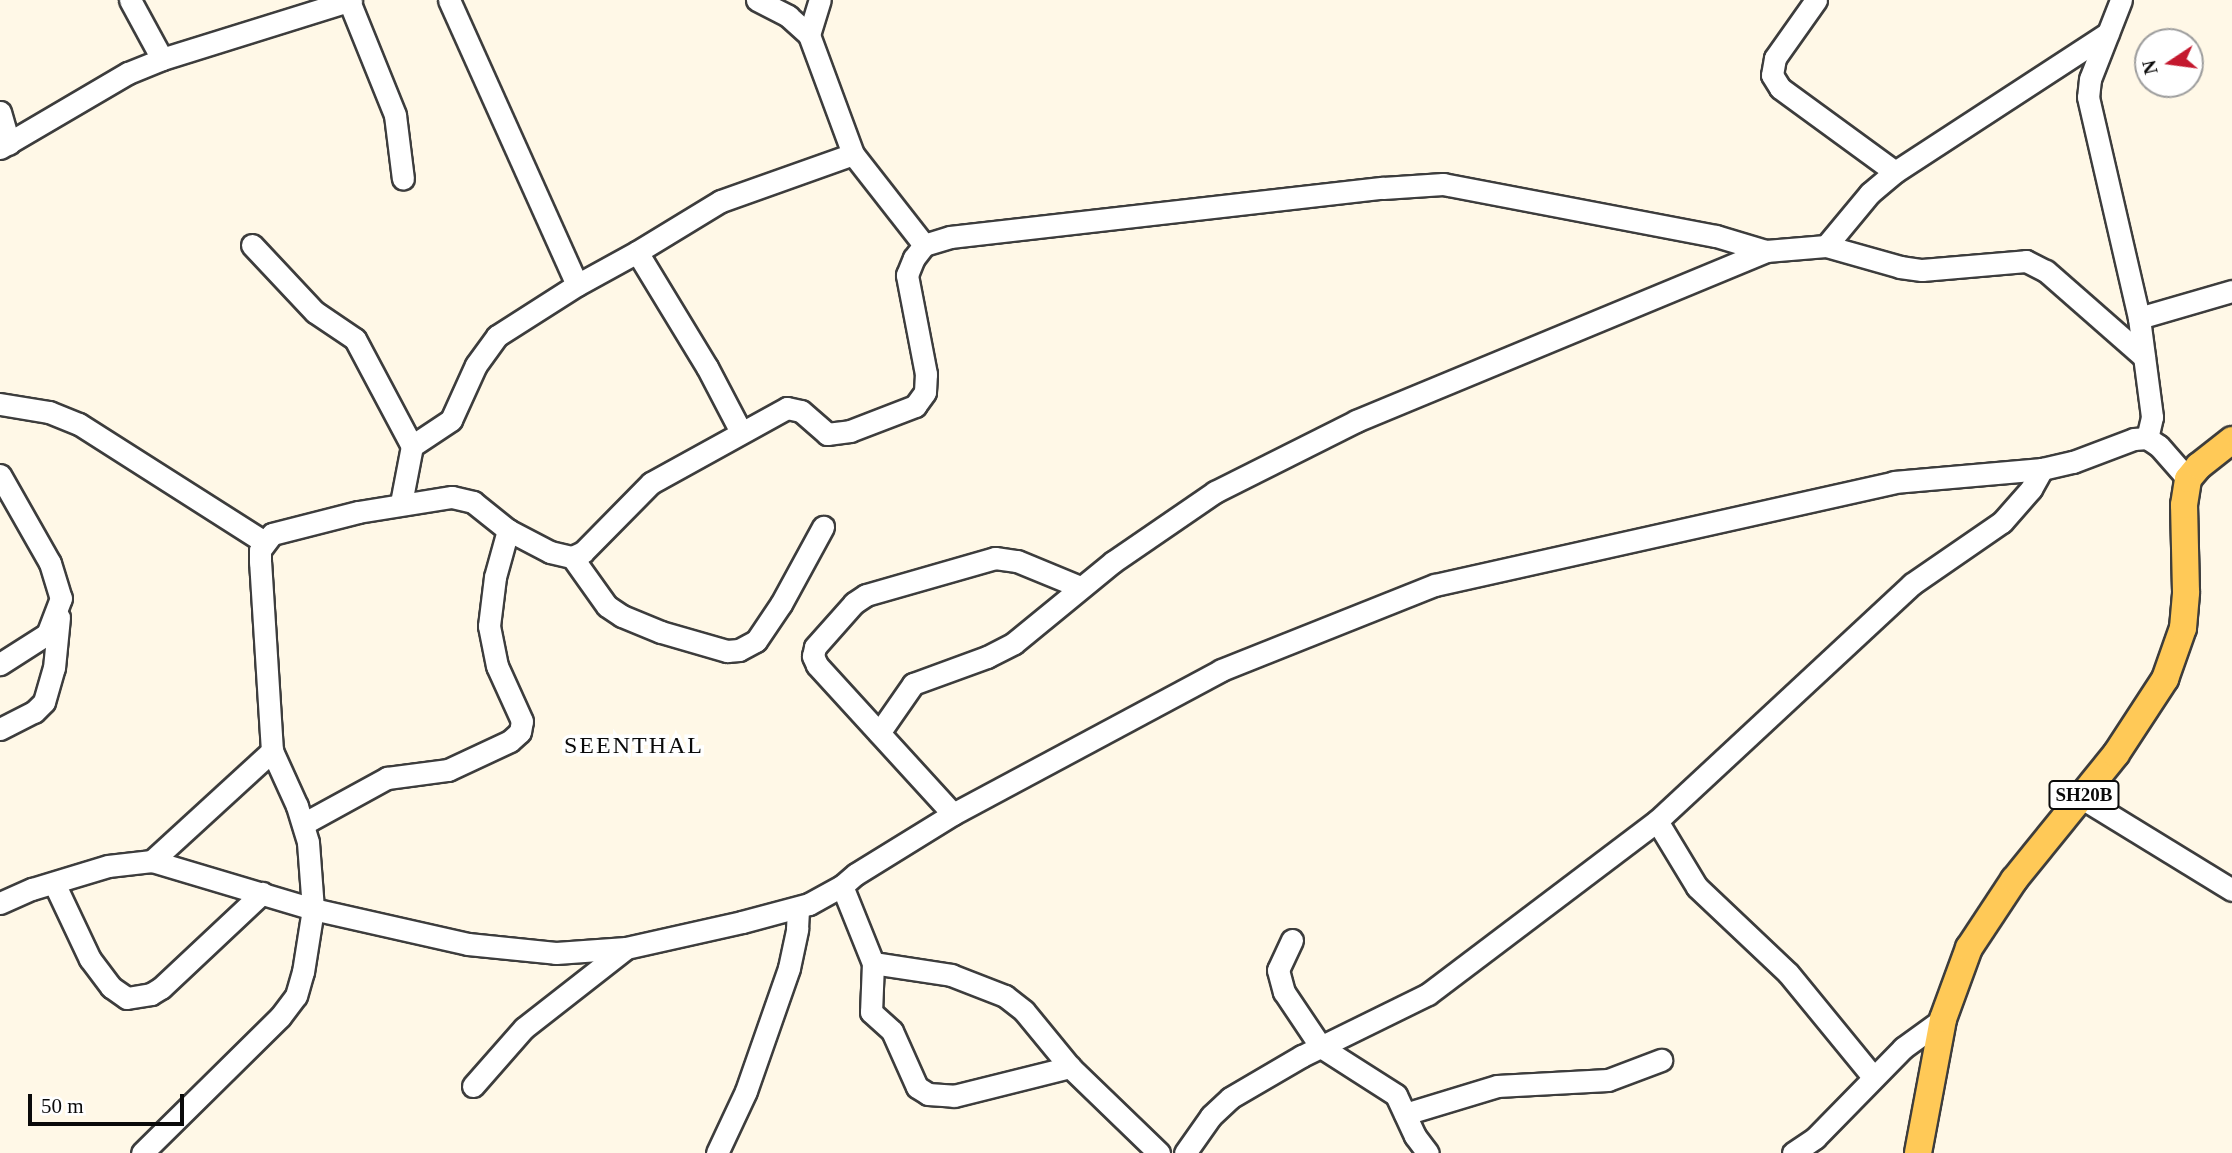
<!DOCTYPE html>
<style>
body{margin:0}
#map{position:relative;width:2232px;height:1153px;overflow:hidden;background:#fff8e7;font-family:"Times New Roman",serif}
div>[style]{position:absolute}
.roads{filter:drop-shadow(2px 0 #3d3d3d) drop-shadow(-2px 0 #3d3d3d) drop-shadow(0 2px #3d3d3d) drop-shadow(0 -2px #3d3d3d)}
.minor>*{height:21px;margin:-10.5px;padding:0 10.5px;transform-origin:10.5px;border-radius:10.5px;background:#fff}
.major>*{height:26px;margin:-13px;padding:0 13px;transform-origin:13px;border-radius:13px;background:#ffc957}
span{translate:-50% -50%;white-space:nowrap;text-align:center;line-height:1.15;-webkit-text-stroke:7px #fff;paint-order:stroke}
.shield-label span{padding:2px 5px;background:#fff;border:2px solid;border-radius:5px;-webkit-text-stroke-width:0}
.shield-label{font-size:19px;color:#0a0a0a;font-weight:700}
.quarter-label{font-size:24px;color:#0a0a0a;letter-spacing:2px}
.north{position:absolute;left:2134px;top:28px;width:70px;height:70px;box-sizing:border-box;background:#fff;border:2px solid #9d9d9d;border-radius:50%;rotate:257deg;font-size:19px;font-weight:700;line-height:28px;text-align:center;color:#0a0a0a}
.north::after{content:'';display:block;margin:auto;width:24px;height:32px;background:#c4182e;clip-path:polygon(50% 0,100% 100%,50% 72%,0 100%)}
.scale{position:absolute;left:28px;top:1094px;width:156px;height:32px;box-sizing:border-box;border:4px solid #0a0a0a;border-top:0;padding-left:9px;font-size:21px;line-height:24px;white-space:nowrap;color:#0a0a0a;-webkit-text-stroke:5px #fff;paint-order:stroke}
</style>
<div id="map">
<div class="roads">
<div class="minor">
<i style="left:130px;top:0;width:67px;rotate:61.5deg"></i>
<i style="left:449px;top:0;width:312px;rotate:65.8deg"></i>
<i style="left:757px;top:0;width:35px;rotate:27deg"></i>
<i style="left:788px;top:16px;width:28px;rotate:42deg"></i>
<i style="left:809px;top:35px;width:127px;rotate:69.7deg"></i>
<i style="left:853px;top:154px;width:115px;rotate:52deg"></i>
<i style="left:1816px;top:0;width:71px;rotate:125.3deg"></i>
<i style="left:1775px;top:58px;width:17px;rotate:100deg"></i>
<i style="left:1772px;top:75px;width:15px;rotate:58deg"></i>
<i style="left:1780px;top:88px;width:142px;rotate:36.1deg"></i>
<i style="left:2121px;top:0;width:85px;rotate:111.4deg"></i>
<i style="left:2090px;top:79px;width:18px;rotate:96deg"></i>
<i style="left:2088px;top:97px;width:227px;rotate:77deg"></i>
<i style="left:2139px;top:318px;width:100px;rotate:82.5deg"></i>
<i style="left:2152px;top:417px;width:22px;rotate:103deg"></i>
<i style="left:349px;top:1px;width:123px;rotate:68deg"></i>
<i style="left:395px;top:115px;width:64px;rotate:82.9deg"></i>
<i style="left:809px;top:35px;width:37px;rotate:-73deg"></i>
<i style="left:0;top:112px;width:33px;rotate:74deg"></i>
<i style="left:0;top:148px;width:148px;rotate:-30.4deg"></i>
<i style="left:128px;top:73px;width:37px;rotate:-22deg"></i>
<i style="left:162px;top:59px;width:198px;rotate:-17.3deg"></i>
<i style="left:252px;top:245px;width:92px;rotate:46.8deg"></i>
<i style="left:315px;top:312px;width:48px;rotate:34deg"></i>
<i style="left:355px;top:339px;width:121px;rotate:62deg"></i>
<i style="left:1826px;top:246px;width:69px;rotate:-50.3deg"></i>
<i style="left:1870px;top:193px;width:33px;rotate:-40deg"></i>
<i style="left:1895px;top:172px;width:254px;rotate:-33.1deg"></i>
<i style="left:637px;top:252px;width:135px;rotate:58.7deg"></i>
<i style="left:707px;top:367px;width:73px;rotate:62.4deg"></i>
<i style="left:2139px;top:318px;width:97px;rotate:-16.2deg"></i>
<i style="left:0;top:404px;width:50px;rotate:9.3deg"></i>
<i style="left:49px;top:412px;width:32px;rotate:22deg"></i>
<i style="left:79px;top:424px;width:219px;rotate:32.5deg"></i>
<i style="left:0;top:475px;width:101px;rotate:60.4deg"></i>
<i style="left:50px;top:563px;width:37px;rotate:73deg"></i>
<i style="left:61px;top:598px;width:39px;rotate:111deg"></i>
<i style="left:47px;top:634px;width:56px;rotate:147.4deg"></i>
<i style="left:401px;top:503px;width:58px;rotate:-79.1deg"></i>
<i style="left:412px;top:446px;width:47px;rotate:-33.7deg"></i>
<i style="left:451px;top:420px;width:60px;rotate:-65.6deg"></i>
<i style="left:476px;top:365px;width:36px;rotate:-54deg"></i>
<i style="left:497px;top:336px;width:95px;rotate:-32.5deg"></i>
<i style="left:577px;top:285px;width:68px;rotate:-28.8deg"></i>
<i style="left:637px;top:252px;width:98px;rotate:-31.3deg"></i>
<i style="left:721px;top:201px;width:140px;rotate:-19.6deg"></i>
<i style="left:572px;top:557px;width:60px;rotate:54.5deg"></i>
<i style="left:607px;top:606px;width:18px;rotate:34deg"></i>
<i style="left:622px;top:616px;width:42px;rotate:22.3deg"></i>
<i style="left:661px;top:632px;width:69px;rotate:16.1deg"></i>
<i style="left:727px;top:651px;width:12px;rotate:-5deg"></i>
<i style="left:739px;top:650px;width:19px;rotate:-28deg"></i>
<i style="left:756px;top:641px;width:45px;rotate:-56deg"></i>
<i style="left:781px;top:604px;width:88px;rotate:-61.4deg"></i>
<i style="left:0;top:729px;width:38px;rotate:-27deg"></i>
<i style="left:34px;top:712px;width:14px;rotate:-45deg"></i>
<i style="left:44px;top:702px;width:35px;rotate:-74deg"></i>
<i style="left:54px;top:668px;width:51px;rotate:-84.4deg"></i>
<i style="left:879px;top:733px;width:60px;rotate:-55.2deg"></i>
<i style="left:913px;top:684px;width:79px;rotate:-20deg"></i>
<i style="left:987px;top:657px;width:30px;rotate:-27deg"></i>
<i style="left:1014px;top:643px;width:128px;rotate:-39.3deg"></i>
<i style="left:1113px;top:562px;width:124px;rotate:-34.5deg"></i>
<i style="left:1215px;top:492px;width:158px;rotate:-26.7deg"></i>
<i style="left:1356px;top:421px;width:444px;rotate:-22.5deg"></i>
<i style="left:1766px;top:251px;width:60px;rotate:-4.8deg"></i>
<i style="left:1826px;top:246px;width:77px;rotate:15.8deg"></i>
<i style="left:1900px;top:267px;width:22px;rotate:8deg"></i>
<i style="left:1922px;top:270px;width:104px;rotate:-4.9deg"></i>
<i style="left:2026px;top:261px;width:22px;rotate:27deg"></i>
<i style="left:2046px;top:271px;width:130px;rotate:41.3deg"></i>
<i style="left:2082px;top:798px;width:176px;rotate:31.5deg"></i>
<i style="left:953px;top:814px;width:202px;rotate:-132.4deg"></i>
<i style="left:817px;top:665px;width:10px;rotate:-114deg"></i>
<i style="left:813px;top:656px;width:9px;rotate:-77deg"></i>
<i style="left:815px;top:647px;width:59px;rotate:-48.4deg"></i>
<i style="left:854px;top:603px;width:14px;rotate:-34deg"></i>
<i style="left:866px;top:595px;width:134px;rotate:-16deg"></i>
<i style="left:995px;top:558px;width:22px;rotate:8deg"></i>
<i style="left:1017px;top:561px;width:68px;rotate:22.4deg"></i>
<i style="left:1657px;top:821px;width:77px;rotate:58.8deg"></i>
<i style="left:1697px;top:887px;width:125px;rotate:43.4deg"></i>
<i style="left:1788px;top:973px;width:134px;rotate:50.7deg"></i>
<i style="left:303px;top:824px;width:96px;rotate:-28.7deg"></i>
<i style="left:387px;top:778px;width:62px;rotate:-7.5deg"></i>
<i style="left:448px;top:770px;width:68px;rotate:-25.1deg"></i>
<i style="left:510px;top:741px;width:13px;rotate:-42deg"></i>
<i style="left:520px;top:732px;width:11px;rotate:-80deg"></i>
<i style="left:522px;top:721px;width:60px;rotate:-114.4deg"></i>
<i style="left:497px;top:666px;width:41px;rotate:-101.3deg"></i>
<i style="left:489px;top:626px;width:49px;rotate:-83deg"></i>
<i style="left:495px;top:577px;width:49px;rotate:-74.5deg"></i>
<i style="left:152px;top:861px;width:163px;rotate:-42.5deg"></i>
<i style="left:54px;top:883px;width:84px;rotate:64.7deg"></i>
<i style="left:90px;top:959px;width:35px;rotate:53deg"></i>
<i style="left:111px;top:987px;width:19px;rotate:35deg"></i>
<i style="left:127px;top:998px;width:24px;rotate:-9deg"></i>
<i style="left:151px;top:994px;width:12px;rotate:-31deg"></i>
<i style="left:161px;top:988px;width:139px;rotate:-43.2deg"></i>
<i style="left:842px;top:886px;width:83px;rotate:68.1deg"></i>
<i style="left:873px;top:963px;width:49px;rotate:92.3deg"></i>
<i style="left:871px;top:1012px;width:28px;rotate:42deg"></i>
<i style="left:892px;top:1031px;width:61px;rotate:65.9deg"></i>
<i style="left:917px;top:1087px;width:13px;rotate:32deg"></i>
<i style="left:928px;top:1094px;width:26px;rotate:4deg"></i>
<i style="left:954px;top:1096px;width:120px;rotate:-14deg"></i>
<i style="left:0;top:903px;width:35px;rotate:-24deg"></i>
<i style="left:32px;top:889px;width:79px;rotate:-16.8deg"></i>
<i style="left:108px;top:866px;width:44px;rotate:-6.5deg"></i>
<i style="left:152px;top:861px;width:168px;rotate:16.6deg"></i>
<i style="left:313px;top:909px;width:159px;rotate:12.7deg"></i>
<i style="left:468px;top:944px;width:88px;rotate:5.8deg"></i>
<i style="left:556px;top:953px;width:70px;rotate:-4.1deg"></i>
<i style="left:626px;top:948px;width:119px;rotate:-12.6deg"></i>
<i style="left:742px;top:922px;width:69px;rotate:-15deg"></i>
<i style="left:809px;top:904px;width:38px;rotate:-29deg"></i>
<i style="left:842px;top:886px;width:18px;rotate:-41deg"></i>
<i style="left:856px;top:874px;width:114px;rotate:-31.7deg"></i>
<i style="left:953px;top:814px;width:304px;rotate:-28.2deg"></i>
<i style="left:1221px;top:670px;width:230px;rotate:-21.7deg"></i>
<i style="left:1435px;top:585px;width:470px;rotate:-12.6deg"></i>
<i style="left:1894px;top:482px;width:149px;rotate:-5deg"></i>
<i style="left:2042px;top:469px;width:32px;rotate:-13deg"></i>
<i style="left:2073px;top:462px;width:65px;rotate:-20.7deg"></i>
<i style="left:2134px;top:439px;width:13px;rotate:-4deg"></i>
<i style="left:2147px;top:438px;width:14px;rotate:34deg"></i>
<i style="left:2159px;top:446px;width:44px;rotate:48.7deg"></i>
<i style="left:1292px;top:940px;width:33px;rotate:115deg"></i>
<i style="left:1278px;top:970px;width:23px;rotate:75deg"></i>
<i style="left:1284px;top:992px;width:66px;rotate:56.1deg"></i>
<i style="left:1321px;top:1047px;width:89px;rotate:32.6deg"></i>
<i style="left:1396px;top:1095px;width:45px;rotate:65.1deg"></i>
<i style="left:1415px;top:1136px;width:21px;rotate:53deg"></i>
<i style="left:873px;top:963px;width:79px;rotate:8.7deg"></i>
<i style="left:951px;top:975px;width:58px;rotate:21.3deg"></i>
<i style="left:1005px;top:996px;width:24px;rotate:38deg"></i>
<i style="left:1024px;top:1011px;width:72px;rotate:50.6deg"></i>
<i style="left:1070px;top:1067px;width:124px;rotate:44deg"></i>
<i style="left:473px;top:1086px;width:77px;rotate:-48.7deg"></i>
<i style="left:524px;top:1028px;width:127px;rotate:-38deg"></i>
<i style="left:1405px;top:1114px;width:96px;rotate:-16.9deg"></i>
<i style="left:1497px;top:1086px;width:111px;rotate:-3.1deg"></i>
<i style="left:1608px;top:1080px;width:57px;rotate:-20.7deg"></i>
<i style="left:142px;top:1153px;width:194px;rotate:-44.6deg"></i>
<i style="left:280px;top:1017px;width:26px;rotate:-53deg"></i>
<i style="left:296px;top:996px;width:25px;rotate:-74deg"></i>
<i style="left:303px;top:972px;width:64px;rotate:-81deg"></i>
<i style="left:313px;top:909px;width:67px;rotate:-94.3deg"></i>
<i style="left:308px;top:842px;width:38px;rotate:-107deg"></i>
<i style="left:297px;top:806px;width:60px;rotate:-114.4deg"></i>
<i style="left:272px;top:751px;width:189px;rotate:-93.6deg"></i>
<i style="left:260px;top:562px;width:12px;rotate:-90deg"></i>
<i style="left:260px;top:550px;width:20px;rotate:-53deg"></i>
<i style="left:272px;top:534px;width:89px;rotate:-14.3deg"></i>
<i style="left:358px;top:512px;width:95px;rotate:-9.1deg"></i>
<i style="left:452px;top:497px;width:22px;rotate:13deg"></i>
<i style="left:473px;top:502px;width:45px;rotate:38.7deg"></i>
<i style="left:508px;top:530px;width:47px;rotate:27.6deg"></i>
<i style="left:550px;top:552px;width:23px;rotate:13deg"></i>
<i style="left:572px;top:557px;width:12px;rotate:-24deg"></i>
<i style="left:583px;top:552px;width:97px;rotate:-45.4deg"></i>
<i style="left:651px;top:483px;width:155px;rotate:-28.9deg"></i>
<i style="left:787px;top:408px;width:14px;rotate:12deg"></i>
<i style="left:801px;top:411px;width:35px;rotate:41deg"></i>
<i style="left:827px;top:434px;width:23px;rotate:-7deg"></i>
<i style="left:850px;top:431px;width:70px;rotate:-21deg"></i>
<i style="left:915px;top:406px;width:17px;rotate:-54deg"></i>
<i style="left:925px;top:392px;width:18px;rotate:-87deg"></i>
<i style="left:926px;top:374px;width:101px;rotate:-100.9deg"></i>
<i style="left:907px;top:275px;width:18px;rotate:-68deg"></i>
<i style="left:914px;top:258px;width:16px;rotate:-52deg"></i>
<i style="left:924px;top:245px;width:27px;rotate:-17deg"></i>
<i style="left:950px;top:237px;width:436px;rotate:-6.5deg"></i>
<i style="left:1383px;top:188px;width:60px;rotate:-3.8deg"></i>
<i style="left:1443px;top:184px;width:278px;rotate:10.8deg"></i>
<i style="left:1716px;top:236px;width:52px;rotate:16.7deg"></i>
<i style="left:717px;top:1153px;width:68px;rotate:-64.9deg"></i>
<i style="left:746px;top:1091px;width:130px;rotate:-70.7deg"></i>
<i style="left:789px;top:968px;width:40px;rotate:-78deg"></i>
<i style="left:797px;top:929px;width:21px;rotate:-87deg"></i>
<i style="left:1185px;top:1153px;width:45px;rotate:-54.9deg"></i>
<i style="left:1211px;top:1116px;width:26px;rotate:-43deg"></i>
<i style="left:1230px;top:1098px;width:83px;rotate:-30.3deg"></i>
<i style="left:1302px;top:1056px;width:140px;rotate:-26.2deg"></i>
<i style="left:1428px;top:994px;width:287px;rotate:-37.1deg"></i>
<i style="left:1657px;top:821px;width:348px;rotate:-42.9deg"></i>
<i style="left:1912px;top:584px;width:109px;rotate:-34.6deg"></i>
<i style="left:2002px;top:522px;width:44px;rotate:-48.7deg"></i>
<i style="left:2031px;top:489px;width:23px;rotate:-61deg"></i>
<i style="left:1793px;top:1153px;width:27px;rotate:-34deg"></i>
<i style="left:1815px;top:1138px;width:126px;rotate:-45.6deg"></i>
<i style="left:1903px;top:1048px;width:49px;rotate:-35.9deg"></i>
</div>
<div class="major">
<i style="left:1918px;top:1153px;width:136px;rotate:-79.4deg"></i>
<i style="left:1943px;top:1019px;width:76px;rotate:-69.9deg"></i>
<i style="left:1969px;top:948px;width:82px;rotate:-56.5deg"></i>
<i style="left:2014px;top:880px;width:162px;rotate:-51deg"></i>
<i style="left:2116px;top:754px;width:90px;rotate:-56.8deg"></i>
<i style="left:2165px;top:679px;width:54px;rotate:-70.6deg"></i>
<i style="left:2183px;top:628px;width:36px;rotate:-85deg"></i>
<i style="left:2186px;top:592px;width:87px;rotate:-91.3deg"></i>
<i style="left:2184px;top:505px;width:26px;rotate:-81deg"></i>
<i style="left:2188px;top:479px;width:17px;rotate:-50deg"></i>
<i style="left:2199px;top:466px;width:42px;rotate:-38.2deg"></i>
</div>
</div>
<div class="shield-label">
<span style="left:2084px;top:795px">SH20B</span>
</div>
<div class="quarter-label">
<span style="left:634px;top:746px">SEENTHAL</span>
</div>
<div class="north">N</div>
<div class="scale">50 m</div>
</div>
